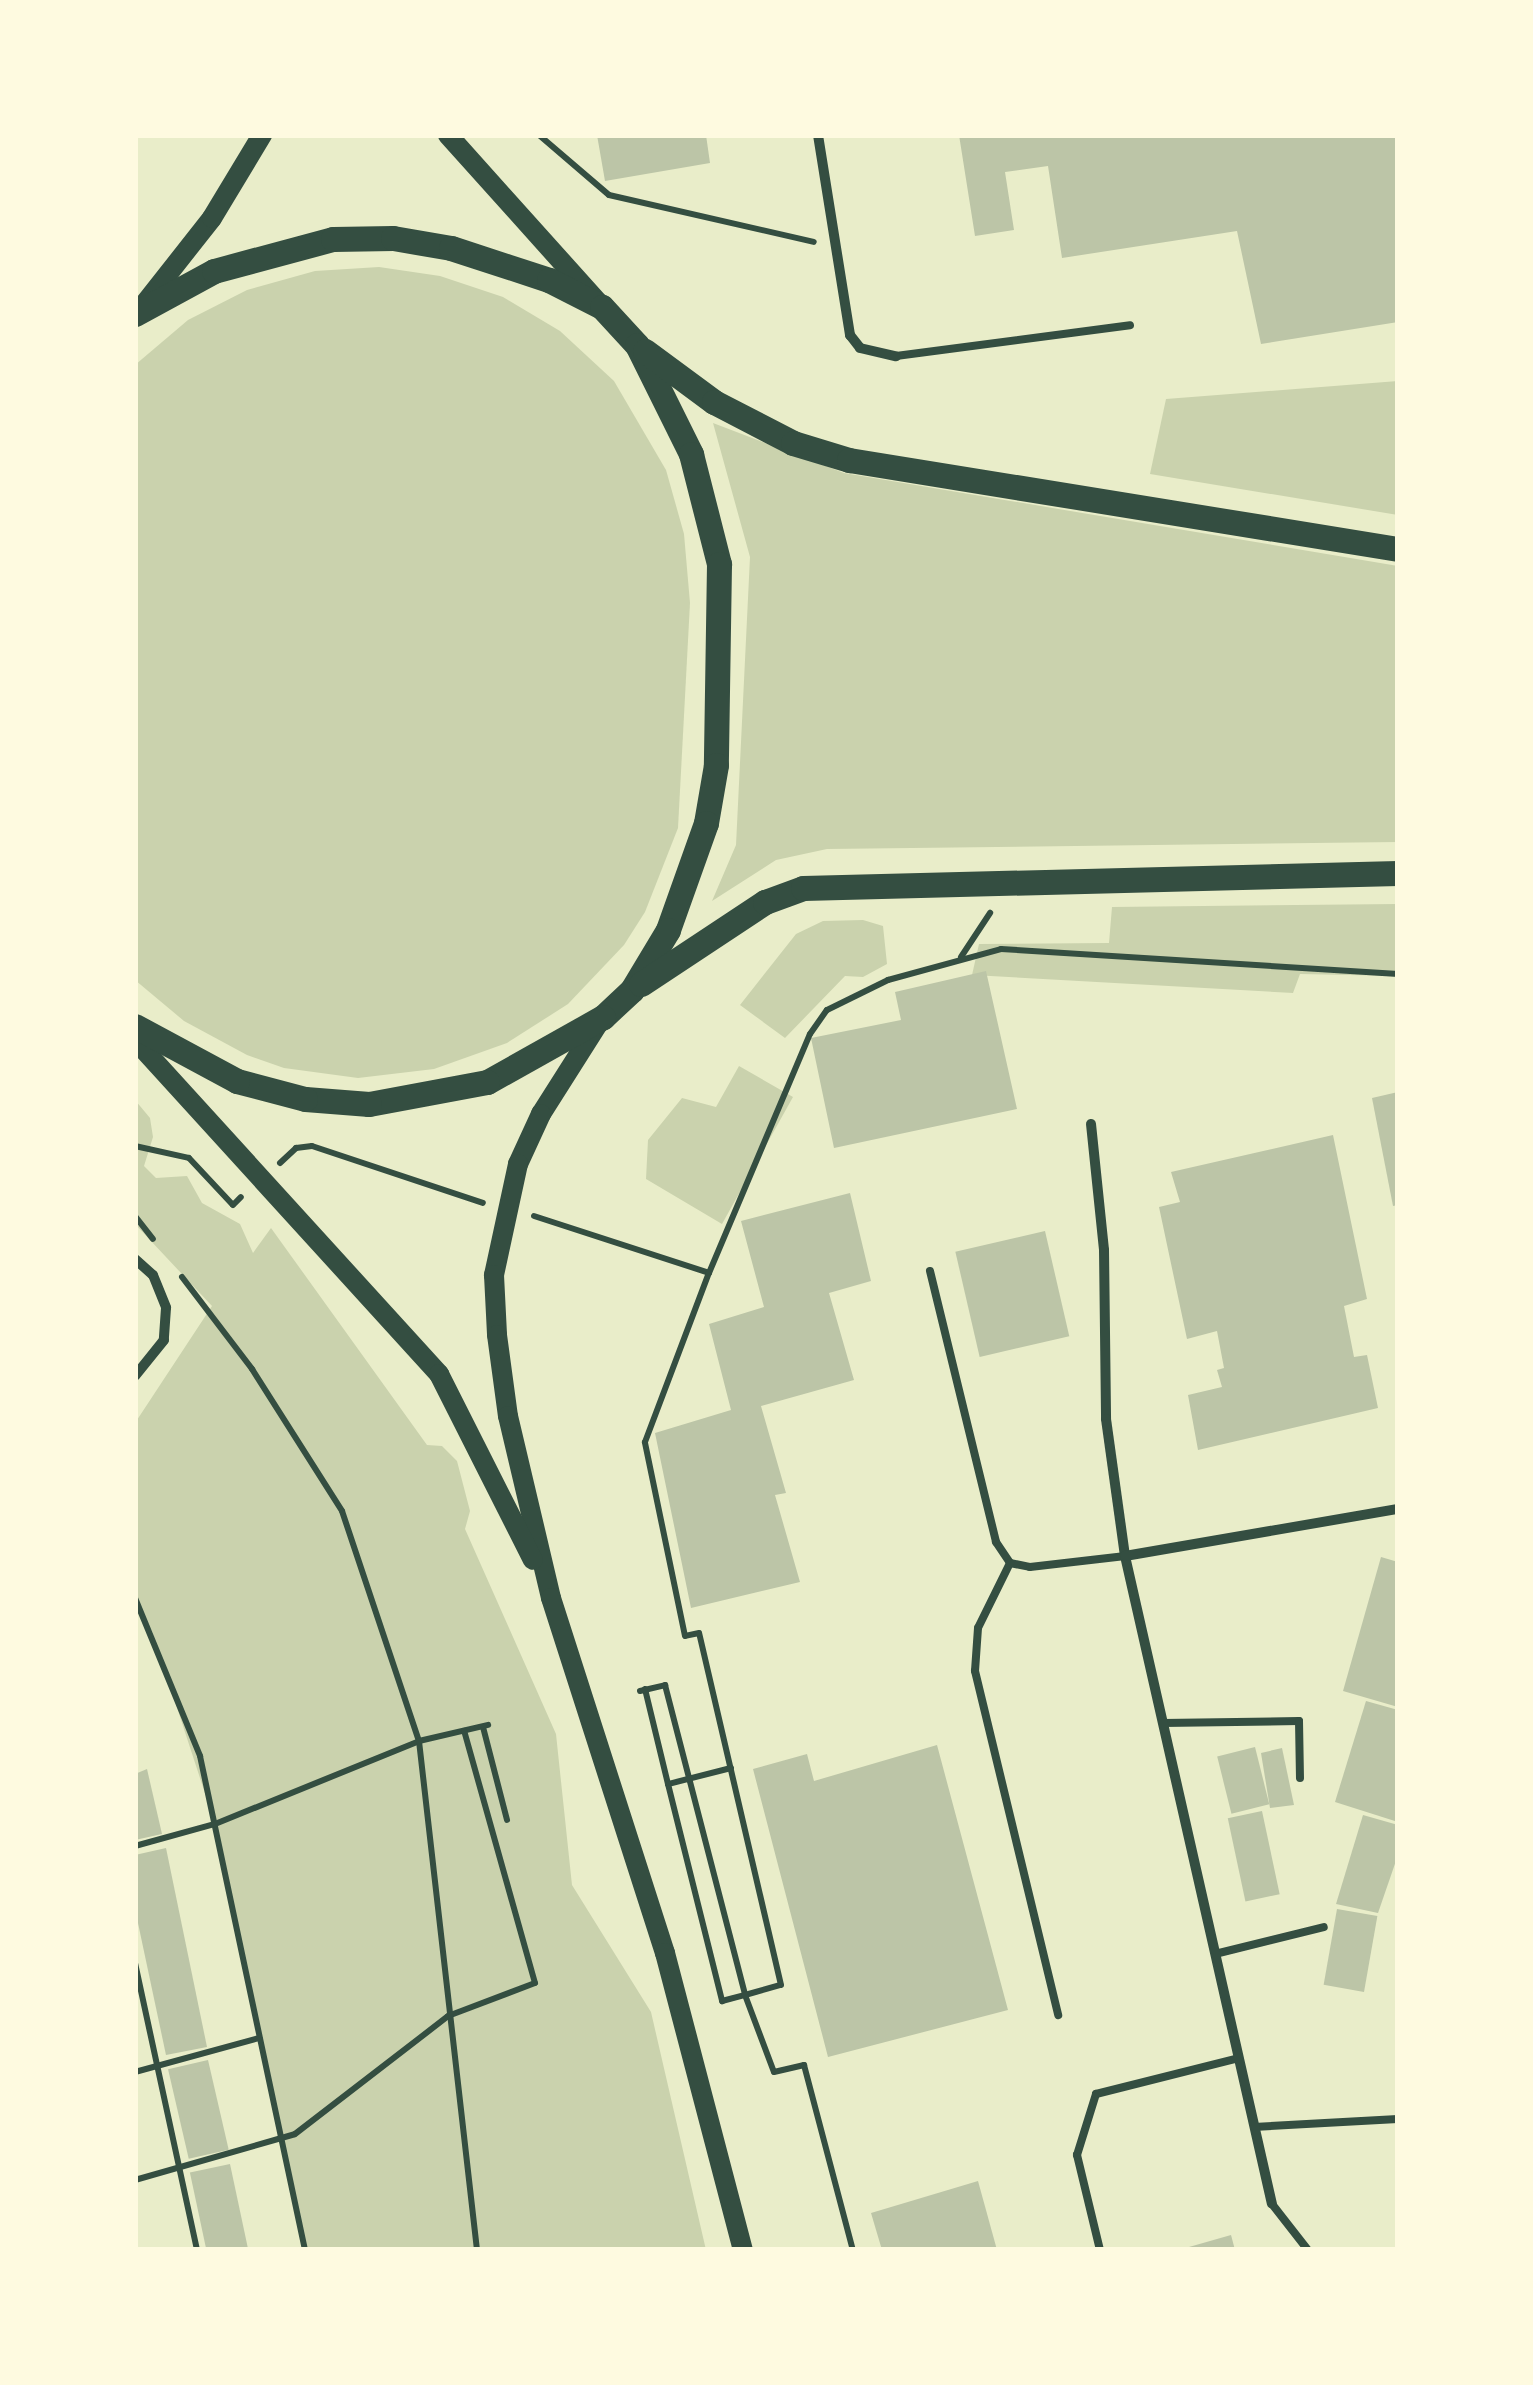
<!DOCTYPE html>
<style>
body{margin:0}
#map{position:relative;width:1533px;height:2385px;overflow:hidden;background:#e9edc9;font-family:"Public Sans",sans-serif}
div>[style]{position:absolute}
.green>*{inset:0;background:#cad2ad}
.building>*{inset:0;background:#bcc5a7;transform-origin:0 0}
.path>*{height:6px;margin:-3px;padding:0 3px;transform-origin:3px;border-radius:3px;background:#344e41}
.service>*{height:8px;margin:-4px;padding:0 4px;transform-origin:4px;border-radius:4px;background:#344e41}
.minor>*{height:10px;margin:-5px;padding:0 5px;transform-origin:5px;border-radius:5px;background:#344e41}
.secondary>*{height:20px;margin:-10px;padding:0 10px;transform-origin:10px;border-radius:10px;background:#344e41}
.primary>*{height:25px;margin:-12.5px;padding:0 12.5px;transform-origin:12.5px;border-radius:12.5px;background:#344e41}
span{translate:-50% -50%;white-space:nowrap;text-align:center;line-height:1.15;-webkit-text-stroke:9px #fefae0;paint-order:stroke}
.frame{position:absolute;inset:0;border:138px solid #fefae0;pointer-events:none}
</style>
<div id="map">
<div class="green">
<i style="clip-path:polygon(379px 267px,440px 276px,503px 297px,560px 331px,614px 381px,666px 470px,684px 534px,690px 603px,678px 828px,645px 912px,624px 945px,568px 1004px,507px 1043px,434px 1069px,358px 1078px,284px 1068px,247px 1055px,184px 1021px,135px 980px,135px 365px,188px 320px,247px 290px,315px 271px)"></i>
<i style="clip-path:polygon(1398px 381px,1398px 515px,1150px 474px,1166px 399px)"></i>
<i style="clip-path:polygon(713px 423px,844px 473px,1398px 566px,1398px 842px,827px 849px,776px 860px,712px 901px,736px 845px,750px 557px)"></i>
<i style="clip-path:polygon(1398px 904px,1398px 976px,1300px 974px,1293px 993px,972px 975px,979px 944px,1109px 943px,1112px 907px)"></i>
<i style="clip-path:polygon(863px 920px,883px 926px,887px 964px,863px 977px,845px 976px,785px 1038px,740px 1005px,796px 934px,823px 921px)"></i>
<i style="clip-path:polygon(739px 1066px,793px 1097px,722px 1224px,646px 1179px,648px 1140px,682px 1098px,716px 1107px)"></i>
<i style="clip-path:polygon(135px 1100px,150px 1118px,153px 1137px,144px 1166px,156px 1178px,187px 1176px,202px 1203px,240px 1224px,253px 1253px,271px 1228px,427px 1445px,442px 1446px,457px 1461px,470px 1511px,465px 1529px,556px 1734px,572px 1885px,651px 2012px,706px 2250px,305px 2250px,215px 1824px,152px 1631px,135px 1605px,135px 1423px,212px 1306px,135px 1224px)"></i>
</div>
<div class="building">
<i style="clip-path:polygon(597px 135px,706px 135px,710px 163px,605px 181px)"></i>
<i style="clip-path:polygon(959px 135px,1398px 135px,1398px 322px,1261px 344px,1237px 231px,1062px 258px,1048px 166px,1005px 172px,1014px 230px,975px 236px)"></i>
<i style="clip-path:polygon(986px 971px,1017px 1109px,834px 1148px,811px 1038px,901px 1020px,895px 992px)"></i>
<i style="clip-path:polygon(1398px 1092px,1398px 1205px,1393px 1206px,1372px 1098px)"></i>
<i style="clip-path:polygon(1333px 1135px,1367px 1299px,1344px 1306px,1354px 1357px,1367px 1355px,1378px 1408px,1198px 1450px,1188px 1395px,1222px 1387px,1217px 1370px,1224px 1368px,1217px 1331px,1187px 1339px,1159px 1207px,1180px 1202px,1171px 1172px)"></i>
<i style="clip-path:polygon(850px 1193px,871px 1281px,829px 1293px,854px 1380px,761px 1406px,786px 1493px,775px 1495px,800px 1582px,691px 1608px,655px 1433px,731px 1410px,709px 1324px,764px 1307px,741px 1221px)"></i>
<i style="left:1045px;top:1231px;width:108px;height:92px;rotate:77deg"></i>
<i style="clip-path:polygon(1381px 1557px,1398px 1562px,1398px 1707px,1343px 1691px)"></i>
<i style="clip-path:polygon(1366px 1701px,1398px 1710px,1398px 1822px,1335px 1802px)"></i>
<i style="clip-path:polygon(937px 1745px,1008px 2010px,828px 2057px,753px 1769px,807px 1754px,814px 1781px)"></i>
<i style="left:1255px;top:1747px;width:59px;height:39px;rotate:76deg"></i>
<i style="clip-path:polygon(1282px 1748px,1294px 1805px,1270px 1808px,1261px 1753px)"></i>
<i style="clip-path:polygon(147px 1769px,162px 1834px,135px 1840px,135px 1774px)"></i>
<i style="left:1262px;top:1811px;width:85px;height:35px;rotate:78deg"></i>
<i style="clip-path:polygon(1363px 1815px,1398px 1825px,1398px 1855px,1378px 1913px,1336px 1904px)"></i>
<i style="clip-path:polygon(166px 1848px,207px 2047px,166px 2055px,135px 1909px,135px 1855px)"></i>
<i style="left:1337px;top:1909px;width:41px;height:77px;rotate:10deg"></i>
<i style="left:208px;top:2060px;width:92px;height:41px;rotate:77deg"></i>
<i style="left:230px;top:2164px;width:88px;height:41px;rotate:78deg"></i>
<i style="clip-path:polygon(978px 2181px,997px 2250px,882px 2250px,871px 2213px)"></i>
<i style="clip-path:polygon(1231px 2235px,1235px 2250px,1182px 2250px,1182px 2249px)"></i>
</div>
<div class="path">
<i style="left:539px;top:135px;width:92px;rotate:40.6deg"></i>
<i style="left:609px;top:195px;width:210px;rotate:12.9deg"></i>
<i style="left:961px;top:957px;width:53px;rotate:-56.6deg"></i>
<i style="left:135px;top:1146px;width:55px;rotate:12.5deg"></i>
<i style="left:189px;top:1158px;width:64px;rotate:46.9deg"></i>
<i style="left:233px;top:1205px;width:11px;rotate:-45deg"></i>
<i style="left:280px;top:1163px;width:22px;rotate:-43deg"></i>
<i style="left:296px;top:1148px;width:16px;rotate:-7deg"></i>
<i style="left:312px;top:1146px;width:180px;rotate:18.4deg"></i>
<i style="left:135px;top:1216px;width:29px;rotate:52deg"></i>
<i style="left:534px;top:1216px;width:184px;rotate:18deg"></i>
<i style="left:182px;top:1277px;width:116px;rotate:52.7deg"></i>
<i style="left:252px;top:1369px;width:168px;rotate:57.6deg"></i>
<i style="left:342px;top:1511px;width:243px;rotate:71.5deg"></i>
<i style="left:419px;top:1741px;width:512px;rotate:83.5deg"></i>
<i style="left:135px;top:1598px;width:171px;rotate:67.6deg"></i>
<i style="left:200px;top:1756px;width:505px;rotate:78deg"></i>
<i style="left:645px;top:1689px;width:98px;rotate:76.4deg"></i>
<i style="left:640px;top:1691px;width:26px;rotate:-13deg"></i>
<i style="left:665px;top:1685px;width:320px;rotate:75.5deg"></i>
<i style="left:745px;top:1995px;width:37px;rotate:-16deg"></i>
<i style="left:781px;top:1985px;width:361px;rotate:-103.1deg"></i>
<i style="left:699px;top:1633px;width:14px;rotate:168deg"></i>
<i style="left:685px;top:1636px;width:198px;rotate:-101.7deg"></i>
<i style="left:645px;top:1442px;width:181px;rotate:-69.3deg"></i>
<i style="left:709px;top:1273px;width:259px;rotate:-67.1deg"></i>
<i style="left:810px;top:1034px;width:29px;rotate:-55deg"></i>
<i style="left:827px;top:1010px;width:68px;rotate:-26.2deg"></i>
<i style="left:888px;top:980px;width:117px;rotate:-15.3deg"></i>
<i style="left:1001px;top:949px;width:398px;rotate:3.6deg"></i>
<i style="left:483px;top:1727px;width:96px;rotate:75.5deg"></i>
<i style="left:731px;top:1768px;width:65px;rotate:165.7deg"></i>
<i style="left:668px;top:1784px;width:224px;rotate:76deg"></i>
<i style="left:722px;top:2001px;width:24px;rotate:-15deg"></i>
<i style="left:745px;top:1995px;width:82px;rotate:69.4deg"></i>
<i style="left:774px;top:2072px;width:31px;rotate:-13deg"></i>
<i style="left:804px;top:2065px;width:191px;rotate:75.2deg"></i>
<i style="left:135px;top:1846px;width:83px;rotate:-15.4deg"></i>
<i style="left:215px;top:1824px;width:220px;rotate:-22.1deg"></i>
<i style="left:419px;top:1741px;width:71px;rotate:-13.1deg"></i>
<i style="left:135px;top:1963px;width:294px;rotate:77.8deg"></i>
<i style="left:135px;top:2072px;width:129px;rotate:-15.3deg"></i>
<i style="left:135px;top:2180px;width:166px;rotate:-16deg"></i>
<i style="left:295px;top:2134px;width:193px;rotate:-37.6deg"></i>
<i style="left:448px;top:2016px;width:93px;rotate:-20.8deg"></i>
<i style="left:535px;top:1983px;width:262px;rotate:-105.7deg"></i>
</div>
<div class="service">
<i style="left:896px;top:356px;width:236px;rotate:-7.5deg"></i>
<i style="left:930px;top:1271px;width:279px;rotate:76.3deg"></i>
<i style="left:996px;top:1542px;width:25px;rotate:56deg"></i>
<i style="left:1010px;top:1563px;width:20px;rotate:11deg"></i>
<i style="left:1030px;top:1567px;width:96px;rotate:-6.6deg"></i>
<i style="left:1010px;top:1563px;width:72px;rotate:116.2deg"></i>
<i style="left:978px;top:1628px;width:43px;rotate:94deg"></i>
<i style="left:975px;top:1671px;width:354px;rotate:76.4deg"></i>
<i style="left:1163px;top:1723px;width:136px;rotate:-0.8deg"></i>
<i style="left:1299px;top:1721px;width:57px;rotate:89deg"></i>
<i style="left:1215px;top:1954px;width:112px;rotate:-13.9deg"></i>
<i style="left:1254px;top:2127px;width:144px;rotate:-3.2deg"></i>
<i style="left:1272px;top:2204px;width:58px;rotate:52deg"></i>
<i style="left:1100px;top:2250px;width:98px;rotate:-103.6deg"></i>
<i style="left:1077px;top:2155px;width:64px;rotate:-72.7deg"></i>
<i style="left:1096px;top:2094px;width:147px;rotate:-14.1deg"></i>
</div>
<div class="minor">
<i style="left:818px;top:135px;width:203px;rotate:80.9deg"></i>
<i style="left:850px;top:335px;width:16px;rotate:52deg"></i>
<i style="left:860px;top:348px;width:37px;rotate:13deg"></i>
<i style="left:1091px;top:1124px;width:127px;rotate:84.1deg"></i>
<i style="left:1104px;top:1250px;width:169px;rotate:89.3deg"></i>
<i style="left:1106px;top:1419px;width:138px;rotate:82.1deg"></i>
<i style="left:1125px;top:1556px;width:664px;rotate:77.22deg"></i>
<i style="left:135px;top:1259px;width:24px;rotate:42deg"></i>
<i style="left:153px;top:1275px;width:35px;rotate:68deg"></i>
<i style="left:166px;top:1308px;width:32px;rotate:94deg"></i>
<i style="left:164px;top:1340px;width:46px;rotate:128.9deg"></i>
<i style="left:1125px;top:1556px;width:277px;rotate:-9.8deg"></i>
</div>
<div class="secondary">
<i style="left:448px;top:135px;width:223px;rotate:48.1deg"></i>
<i style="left:142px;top:307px;width:113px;rotate:-51.8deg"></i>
<i style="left:212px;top:218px;width:97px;rotate:-58.9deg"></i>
<i style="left:600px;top:1021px;width:110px;rotate:122.4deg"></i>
<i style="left:541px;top:1114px;width:55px;rotate:114.7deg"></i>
<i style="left:518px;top:1164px;width:114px;rotate:102.2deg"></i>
<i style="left:494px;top:1275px;width:60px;rotate:87.1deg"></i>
<i style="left:497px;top:1335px;width:82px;rotate:82.3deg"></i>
<i style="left:508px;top:1416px;width:187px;rotate:76.7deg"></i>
<i style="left:551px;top:1598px;width:373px;rotate:72.2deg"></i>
<i style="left:665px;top:1953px;width:307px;rotate:75.3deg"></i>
<i style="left:135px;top:1040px;width:452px;rotate:47.7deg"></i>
<i style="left:439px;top:1374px;width:208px;rotate:63.2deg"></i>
</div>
<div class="primary">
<i style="left:135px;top:314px;width:90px;rotate:-28.6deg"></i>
<i style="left:214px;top:271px;width:123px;rotate:-15.1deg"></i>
<i style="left:333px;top:239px;width:60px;rotate:-1deg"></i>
<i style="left:393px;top:238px;width:59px;rotate:9.8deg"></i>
<i style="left:451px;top:248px;width:103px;rotate:18.1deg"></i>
<i style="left:549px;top:280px;width:59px;rotate:27deg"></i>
<i style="left:602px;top:307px;width:52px;rotate:47.4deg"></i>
<i style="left:637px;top:345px;width:122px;rotate:63.6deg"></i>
<i style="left:691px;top:454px;width:114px;rotate:75.7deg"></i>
<i style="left:719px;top:564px;width:201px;rotate:90.9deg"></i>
<i style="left:716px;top:765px;width:59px;rotate:99.8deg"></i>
<i style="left:706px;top:823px;width:114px;rotate:109.6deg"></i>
<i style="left:668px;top:930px;width:70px;rotate:121deg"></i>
<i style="left:632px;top:990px;width:40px;rotate:137deg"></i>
<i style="left:603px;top:1017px;width:133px;rotate:150.7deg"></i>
<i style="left:487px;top:1082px;width:120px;rotate:169.4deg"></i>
<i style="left:369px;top:1104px;width:64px;rotate:-175.5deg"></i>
<i style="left:305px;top:1099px;width:70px;rotate:-165.2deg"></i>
<i style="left:237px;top:1081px;width:116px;rotate:-151.7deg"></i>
<i style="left:645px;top:351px;width:86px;rotate:36.5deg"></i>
<i style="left:714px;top:402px;width:89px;rotate:27.4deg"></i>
<i style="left:793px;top:443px;width:59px;rotate:16.9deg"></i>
<i style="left:849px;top:460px;width:556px;rotate:9.21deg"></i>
<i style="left:641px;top:984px;width:149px;rotate:-33.5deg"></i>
<i style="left:765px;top:902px;width:40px;rotate:-20.2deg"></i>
<i style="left:803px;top:888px;width:595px;rotate:-1.44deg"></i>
</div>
<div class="frame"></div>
</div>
